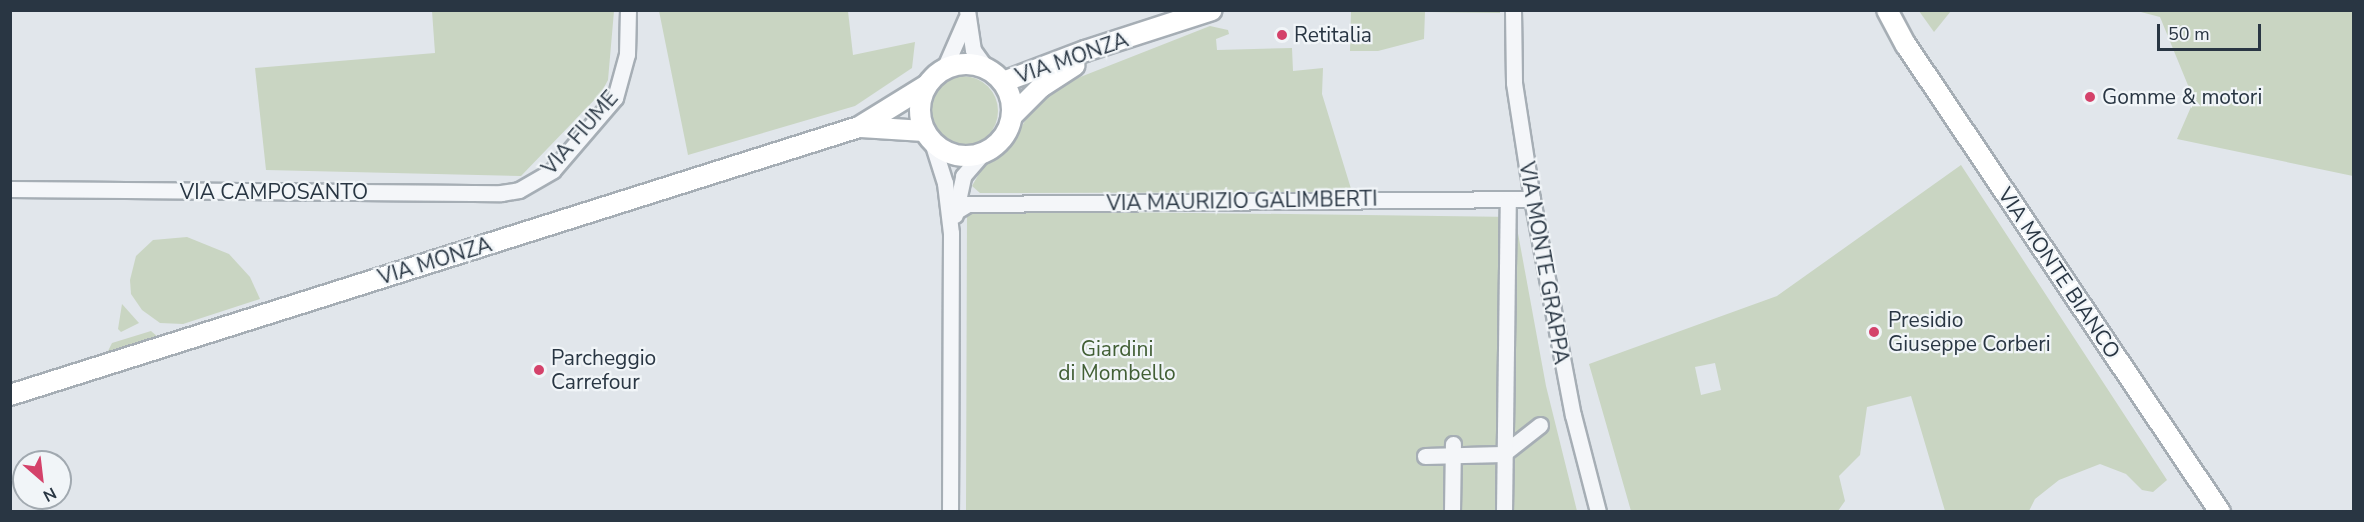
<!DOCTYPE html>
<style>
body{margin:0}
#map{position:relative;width:2364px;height:522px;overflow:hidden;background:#e1e6eb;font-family:"Nunito Sans",sans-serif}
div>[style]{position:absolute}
.green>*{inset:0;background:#c9d5c2}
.round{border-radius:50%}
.roads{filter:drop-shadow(2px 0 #a6aeb5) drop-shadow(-2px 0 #a6aeb5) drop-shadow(0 2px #a6aeb5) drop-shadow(0 -2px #a6aeb5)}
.minor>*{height:15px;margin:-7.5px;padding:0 7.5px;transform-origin:7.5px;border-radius:7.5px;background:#f4f6f9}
.major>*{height:20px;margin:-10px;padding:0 10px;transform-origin:10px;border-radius:10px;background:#fff}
.major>.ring{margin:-10px;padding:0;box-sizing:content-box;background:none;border:20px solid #fff;border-radius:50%}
.dots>*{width:16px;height:16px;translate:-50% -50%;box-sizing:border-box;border:3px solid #f1f5f8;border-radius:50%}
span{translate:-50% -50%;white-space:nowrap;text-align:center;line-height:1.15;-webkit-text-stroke:4.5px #f1f5f8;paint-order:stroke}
.poi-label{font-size:21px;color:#293643}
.left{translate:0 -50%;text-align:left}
.street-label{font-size:21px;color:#293643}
.park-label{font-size:21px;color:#425f35}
.frame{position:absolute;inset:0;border:12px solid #293643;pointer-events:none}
.north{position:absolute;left:12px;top:450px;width:60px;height:60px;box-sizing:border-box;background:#f1f5f8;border:2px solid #a1a9b0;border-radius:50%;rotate:152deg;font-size:16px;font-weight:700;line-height:24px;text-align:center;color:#293643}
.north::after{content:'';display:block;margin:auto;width:21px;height:27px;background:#d4426a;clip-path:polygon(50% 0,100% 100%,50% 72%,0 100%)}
.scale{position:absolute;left:2157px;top:24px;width:104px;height:27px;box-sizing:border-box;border:3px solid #293643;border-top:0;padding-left:8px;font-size:18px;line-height:21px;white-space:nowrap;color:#293643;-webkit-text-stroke:4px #f1f5f8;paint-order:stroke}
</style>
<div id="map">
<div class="green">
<i style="clip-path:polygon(432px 11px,614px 11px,608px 80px,601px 93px,521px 176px,266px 170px,255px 68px,435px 53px)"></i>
<i style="clip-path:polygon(659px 11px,848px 11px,853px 55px,915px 42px,912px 68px,855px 106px,688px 155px)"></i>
<i style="clip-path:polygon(1351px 11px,1500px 10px,1500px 13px,1425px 12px,1424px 39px,1378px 51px,1350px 51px)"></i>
<i style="clip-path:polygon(1919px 11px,1951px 11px,1934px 32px)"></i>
<i style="clip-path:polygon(2137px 11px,2353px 11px,2353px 176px,2177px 139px,2194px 100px,2160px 17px)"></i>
<i style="clip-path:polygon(1210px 26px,1228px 30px,1229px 34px,1216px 39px,1217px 50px,1292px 48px,1293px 71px,1323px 68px,1322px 94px,1352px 192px,980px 193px,972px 186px,984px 165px,1011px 144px,1034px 106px,1065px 83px)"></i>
<i class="round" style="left:928px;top:76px;width:70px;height:70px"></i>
<i style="clip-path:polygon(evenodd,1961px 165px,2167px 480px,2153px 492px,2142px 490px,2126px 474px,2100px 464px,2059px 480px,2035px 499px,2029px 511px,1945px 511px,1911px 396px,1867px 407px,1860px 455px,1839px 476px,1845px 501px,1838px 511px,1631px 511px,1589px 364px,1777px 296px,1961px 165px,1715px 363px,1721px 390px,1701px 395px,1695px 367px,1715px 363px)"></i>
<i style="clip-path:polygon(967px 210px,1515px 217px,1546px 386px,1577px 511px,966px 512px)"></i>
<i style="clip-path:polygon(187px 237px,229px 254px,250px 277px,260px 299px,183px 324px,160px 323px,142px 310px,131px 294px,130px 280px,136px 256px,153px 240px)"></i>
<i style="clip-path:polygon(122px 304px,139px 323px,121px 332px,118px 329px)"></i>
<i style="clip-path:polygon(151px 331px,159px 338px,107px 353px,112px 343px)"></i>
</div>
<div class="roads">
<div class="minor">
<i style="left:967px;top:10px;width:40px;rotate:81.5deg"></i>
<i style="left:973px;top:50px;width:22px;rotate:54deg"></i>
<i style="left:1513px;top:10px;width:73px;rotate:89.2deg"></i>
<i style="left:1514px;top:83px;width:117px;rotate:81.2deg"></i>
<i style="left:1532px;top:199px;width:220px;rotate:79.3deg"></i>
<i style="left:1573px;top:415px;width:100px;rotate:75.5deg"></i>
<i style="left:944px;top:69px;width:55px;rotate:-66.3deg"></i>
<i style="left:932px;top:142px;width:43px;rotate:72.4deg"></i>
<i style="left:945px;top:183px;width:50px;rotate:83.2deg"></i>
<i style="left:951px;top:233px;width:279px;rotate:90.2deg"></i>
<i style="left:10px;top:189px;width:491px;rotate:0.5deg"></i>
<i style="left:501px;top:193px;width:18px;rotate:-9deg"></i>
<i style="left:519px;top:190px;width:39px;rotate:-30deg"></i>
<i style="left:553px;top:170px;width:95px;rotate:-49.3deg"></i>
<i style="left:615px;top:98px;width:46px;rotate:-74.7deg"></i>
<i style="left:627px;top:54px;width:44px;rotate:-88.7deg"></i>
<i style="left:955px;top:212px;width:15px;rotate:-32deg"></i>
<i style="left:968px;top:204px;width:564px;rotate:-0.51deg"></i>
<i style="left:955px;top:215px;width:40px;rotate:-78deg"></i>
<i style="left:963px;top:176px;width:30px;rotate:-49deg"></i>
<i style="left:1425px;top:456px;width:78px;rotate:-1.5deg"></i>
<i style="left:1503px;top:454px;width:47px;rotate:-38.1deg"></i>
<i style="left:1452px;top:512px;width:68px;rotate:-89.2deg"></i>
<i style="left:1504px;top:512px;width:312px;rotate:-89.3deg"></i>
</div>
<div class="major">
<i style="left:1887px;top:10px;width:40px;rotate:62deg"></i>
<i style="left:1906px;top:45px;width:563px;rotate:56.08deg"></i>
<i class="ring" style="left:920px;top:64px;width:72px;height:72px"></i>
<i style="left:1003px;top:82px;width:88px;rotate:-20.7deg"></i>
<i style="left:1085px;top:51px;width:133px;rotate:-17.9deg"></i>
<i style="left:1013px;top:115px;width:40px;rotate:-45deg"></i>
<i style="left:1041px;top:87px;width:40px;rotate:-32.9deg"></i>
<i style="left:861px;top:127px;width:63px;rotate:3.6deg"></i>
<i style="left:10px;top:395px;width:890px;rotate:-17.52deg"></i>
<i style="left:859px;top:127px;width:80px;rotate:-31.7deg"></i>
</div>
</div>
<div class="dots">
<i style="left:1282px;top:35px;background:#d4426a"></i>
<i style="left:2090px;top:97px;background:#d4426a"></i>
<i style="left:1874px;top:332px;background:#d4426a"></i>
<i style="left:539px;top:370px;background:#d4426a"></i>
</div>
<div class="poi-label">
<span class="left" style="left:1294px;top:35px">Retitalia</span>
<span class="left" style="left:2102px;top:97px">Gomme &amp; motori</span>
<span class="left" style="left:1888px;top:332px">Presidio<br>Giuseppe Corberi</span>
<span class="left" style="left:551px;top:370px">Parcheggio<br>Carrefour</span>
</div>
<div class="street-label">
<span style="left:1072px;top:58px;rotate:-19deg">VIA MONZA</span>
<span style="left:580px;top:133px;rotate:-49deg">VIA FIUME</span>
<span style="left:274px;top:192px">VIA CAMPOSANTO</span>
<span style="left:1242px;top:201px;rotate:-1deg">VIA MAURIZIO GALIMBERTI</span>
<span style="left:435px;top:261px;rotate:-17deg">VIA MONZA</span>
<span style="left:1544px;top:263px;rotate:80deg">VIA MONTE GRAPPA</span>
<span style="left:2059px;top:273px;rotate:56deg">VIA MONTE BIANCO</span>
</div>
<div class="park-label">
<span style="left:1117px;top:361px">Giardini<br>di Mombello</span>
</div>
<div class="frame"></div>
<div class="north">N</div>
<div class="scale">50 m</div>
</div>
